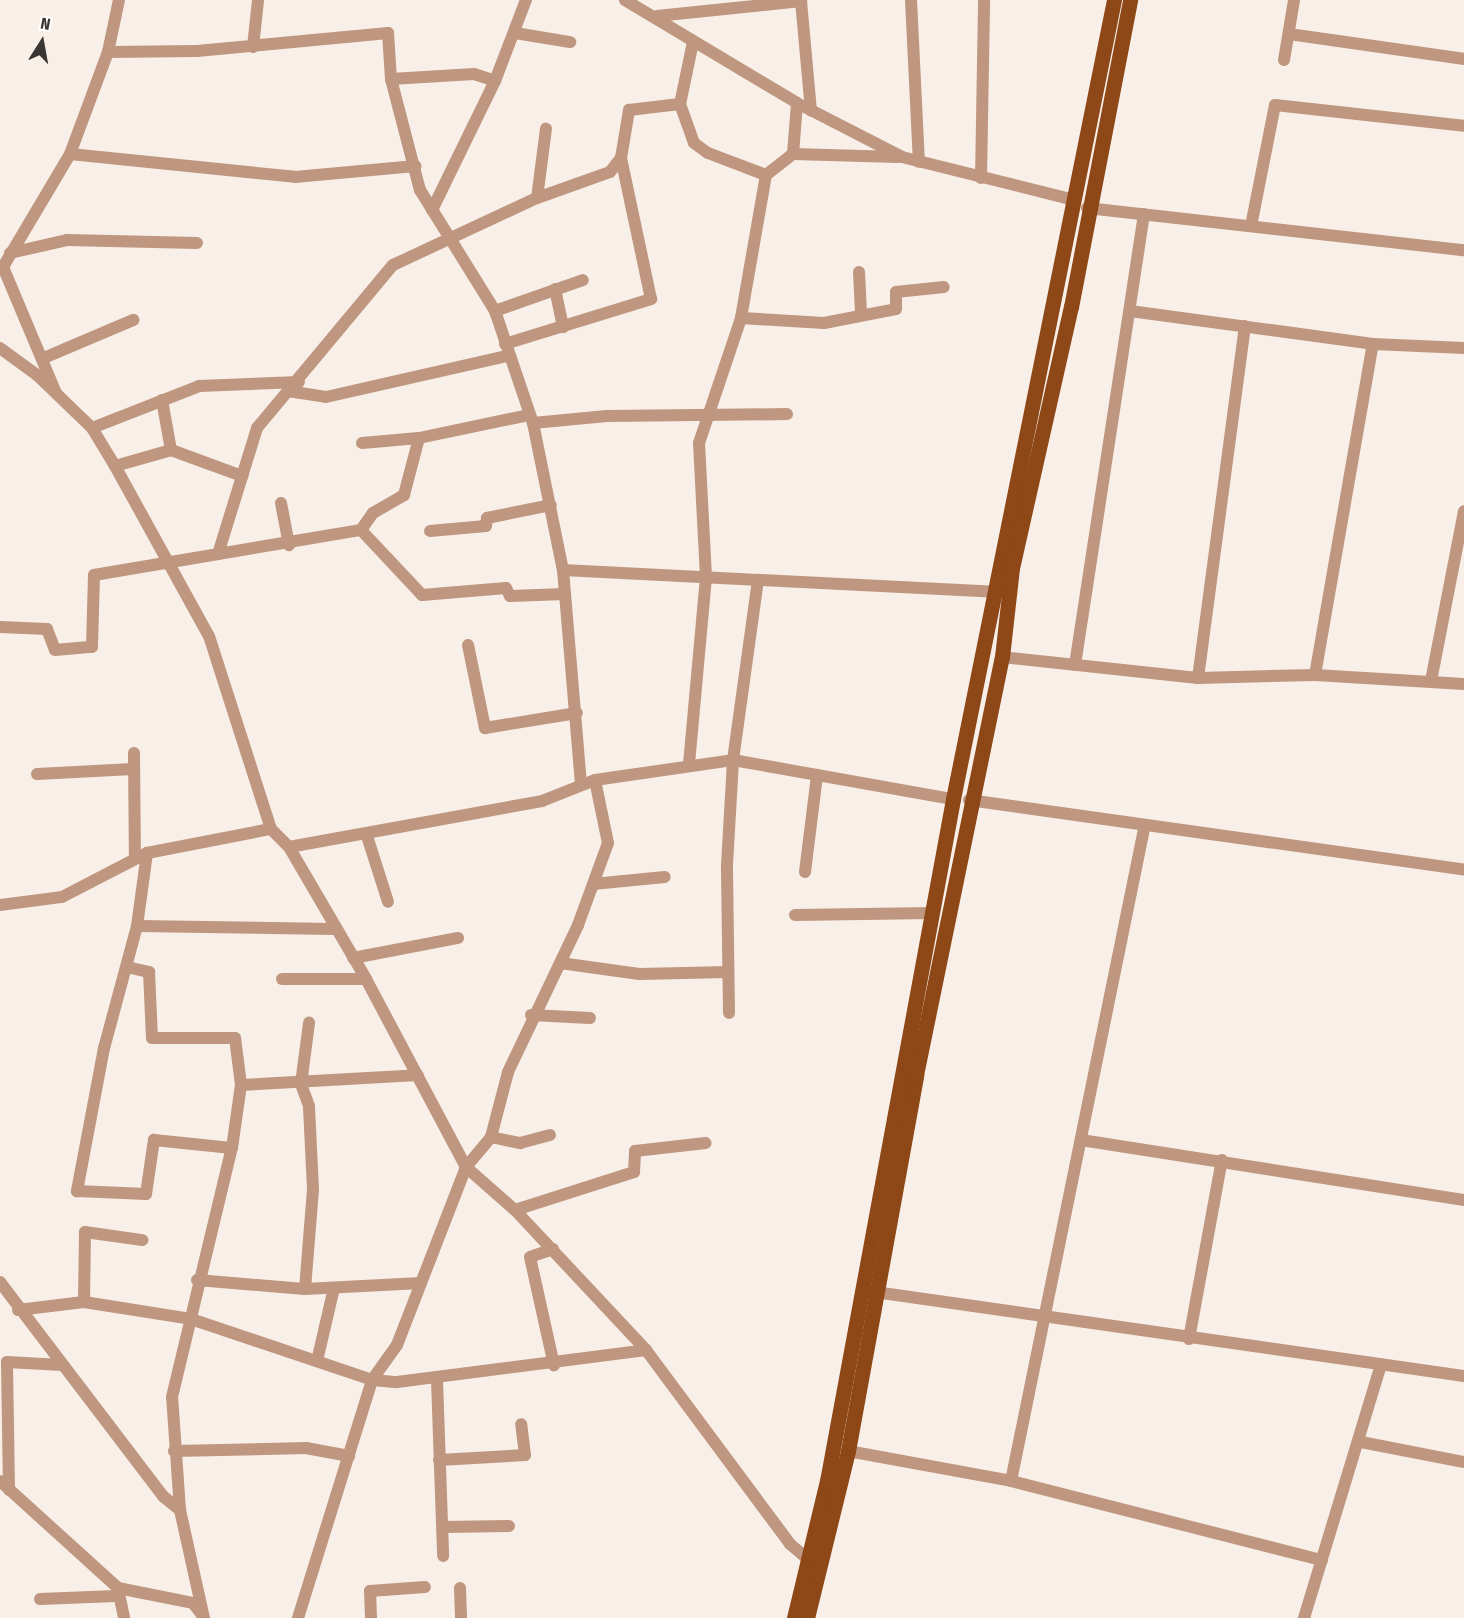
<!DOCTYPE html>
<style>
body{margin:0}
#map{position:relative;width:1464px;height:1618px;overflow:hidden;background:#f8efe8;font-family:"Fira Sans Condensed",sans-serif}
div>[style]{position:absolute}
.street>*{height:12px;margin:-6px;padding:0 6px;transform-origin:6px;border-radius:6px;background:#bf967f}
.primary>*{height:15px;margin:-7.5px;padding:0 7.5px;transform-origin:7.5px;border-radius:7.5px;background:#8e4717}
span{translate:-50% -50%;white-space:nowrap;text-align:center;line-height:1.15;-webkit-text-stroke:4.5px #fefefe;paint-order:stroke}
.north{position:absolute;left:12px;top:12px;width:60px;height:60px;-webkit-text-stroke:4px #fefefe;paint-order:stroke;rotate:11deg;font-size:16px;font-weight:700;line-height:24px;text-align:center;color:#3a3633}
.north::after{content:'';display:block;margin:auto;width:21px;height:27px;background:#3a3633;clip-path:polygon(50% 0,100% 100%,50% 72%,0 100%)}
</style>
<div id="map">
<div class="street">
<i style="left:625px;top:0;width:200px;rotate:30.9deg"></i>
<i style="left:797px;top:103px;width:118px;rotate:27.2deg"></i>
<i style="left:902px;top:157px;width:178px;rotate:14deg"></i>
<i style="left:911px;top:0;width:162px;rotate:87.2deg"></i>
<i style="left:657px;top:16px;width:145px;rotate:-5.9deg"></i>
<i style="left:801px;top:1px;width:110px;rotate:84.8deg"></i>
<i style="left:515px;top:33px;width:56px;rotate:9.3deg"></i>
<i style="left:1289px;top:34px;width:177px;rotate:8.1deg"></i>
<i style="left:693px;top:42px;width:63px;rotate:101.8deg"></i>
<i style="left:680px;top:104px;width:41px;rotate:70.3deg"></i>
<i style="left:694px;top:143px;width:17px;rotate:36deg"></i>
<i style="left:708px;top:153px;width:62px;rotate:20.8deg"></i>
<i style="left:766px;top:175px;width:34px;rotate:-38deg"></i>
<i style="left:793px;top:154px;width:105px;rotate:1.6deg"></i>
<i style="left:253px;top:47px;width:47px;rotate:-83.9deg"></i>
<i style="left:108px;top:52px;width:89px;rotate:-0.6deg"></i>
<i style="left:197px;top:51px;width:192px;rotate:-5.4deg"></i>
<i style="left:388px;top:33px;width:46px;rotate:86.3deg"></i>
<i style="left:391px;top:79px;width:115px;rotate:75.4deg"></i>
<i style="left:420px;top:190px;width:142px;rotate:58.2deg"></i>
<i style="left:495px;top:311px;width:118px;rotate:71.3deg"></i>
<i style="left:533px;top:423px;width:150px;rotate:78.5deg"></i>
<i style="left:563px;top:570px;width:215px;rotate:85.2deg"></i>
<i style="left:1284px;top:60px;width:61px;rotate:-80.5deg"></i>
<i style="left:391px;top:79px;width:83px;rotate:-3.4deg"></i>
<i style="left:474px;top:74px;width:22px;rotate:18deg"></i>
<i style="left:70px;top:154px;width:226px;rotate:5.8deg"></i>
<i style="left:295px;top:177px;width:121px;rotate:-5.2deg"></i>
<i style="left:793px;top:154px;width:51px;rotate:-85.5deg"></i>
<i style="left:981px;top:178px;width:178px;rotate:-89deg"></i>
<i style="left:537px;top:198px;width:70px;rotate:-82.6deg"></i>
<i style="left:1087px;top:208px;width:379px;rotate:6.4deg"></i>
<i style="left:432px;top:210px;width:144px;rotate:-64deg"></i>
<i style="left:495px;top:81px;width:87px;rotate:-69.1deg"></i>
<i style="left:1251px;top:226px;width:123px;rotate:-78.8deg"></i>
<i style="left:1275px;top:105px;width:190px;rotate:6.3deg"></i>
<i style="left:10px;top:253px;width:58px;rotate:-12.8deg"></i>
<i style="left:67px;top:240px;width:130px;rotate:1.3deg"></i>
<i style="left:859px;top:272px;width:41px;rotate:87.2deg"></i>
<i style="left:555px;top:289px;width:39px;rotate:78deg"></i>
<i style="left:495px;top:311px;width:93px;rotate:-19.4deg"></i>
<i style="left:1130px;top:311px;width:245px;rotate:7.7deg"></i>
<i style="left:1373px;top:344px;width:91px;rotate:2.5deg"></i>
<i style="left:741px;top:318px;width:83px;rotate:3.4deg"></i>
<i style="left:824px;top:323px;width:73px;rotate:-11deg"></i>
<i style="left:896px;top:309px;width:17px;rotate:-90deg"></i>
<i style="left:896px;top:292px;width:48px;rotate:-5.9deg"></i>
<i style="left:505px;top:344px;width:153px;rotate:-17.1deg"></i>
<i style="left:651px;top:299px;width:144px;rotate:-102deg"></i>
<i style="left:621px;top:158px;width:49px;rotate:-80.5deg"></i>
<i style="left:629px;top:110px;width:51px;rotate:-6.7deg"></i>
<i style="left:0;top:348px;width:46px;rotate:36.1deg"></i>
<i style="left:37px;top:375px;width:76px;rotate:43.9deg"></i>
<i style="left:92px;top:428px;width:44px;rotate:58.8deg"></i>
<i style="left:115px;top:466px;width:194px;rotate:61.1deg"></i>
<i style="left:209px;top:636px;width:203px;rotate:72.2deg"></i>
<i style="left:271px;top:829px;width:25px;rotate:45deg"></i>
<i style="left:289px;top:847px;width:153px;rotate:59.7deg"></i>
<i style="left:366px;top:979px;width:213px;rotate:62deg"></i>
<i style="left:466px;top:1167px;width:65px;rotate:41.3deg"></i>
<i style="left:515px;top:1210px;width:192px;rotate:46.9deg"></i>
<i style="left:646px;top:1350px;width:242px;rotate:53.4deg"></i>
<i style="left:790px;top:1544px;width:25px;rotate:40deg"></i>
<i style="left:46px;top:357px;width:95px;rotate:-23deg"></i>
<i style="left:288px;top:391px;width:38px;rotate:9deg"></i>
<i style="left:326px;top:397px;width:186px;rotate:-12.8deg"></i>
<i style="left:56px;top:393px;width:137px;rotate:-112.8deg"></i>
<i style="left:3px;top:267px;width:131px;rotate:-59.3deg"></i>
<i style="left:70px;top:154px;width:109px;rotate:-69.6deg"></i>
<i style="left:108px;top:52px;width:53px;rotate:-78.1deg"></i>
<i style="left:162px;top:400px;width:51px;rotate:79.8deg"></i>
<i style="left:171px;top:450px;width:76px;rotate:20.1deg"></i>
<i style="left:533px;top:423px;width:74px;rotate:-5.4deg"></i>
<i style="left:607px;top:416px;width:180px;rotate:-0.6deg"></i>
<i style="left:92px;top:428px;width:115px;rotate:-21.4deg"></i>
<i style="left:199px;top:386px;width:100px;rotate:-2.3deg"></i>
<i style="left:362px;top:443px;width:57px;rotate:-5deg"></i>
<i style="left:419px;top:438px;width:112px;rotate:-11.8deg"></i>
<i style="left:115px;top:466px;width:58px;rotate:-15.9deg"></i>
<i style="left:281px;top:503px;width:43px;rotate:79.2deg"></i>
<i style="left:361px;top:530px;width:89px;rotate:46.8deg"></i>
<i style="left:422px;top:595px;width:84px;rotate:-4.8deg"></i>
<i style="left:506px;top:588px;width:9px;rotate:63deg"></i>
<i style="left:510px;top:596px;width:55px;rotate:-2.1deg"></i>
<i style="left:430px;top:531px;width:56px;rotate:-5.1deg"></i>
<i style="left:486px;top:526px;width:8px;rotate:-83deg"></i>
<i style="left:487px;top:518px;width:65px;rotate:-11.5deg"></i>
<i style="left:218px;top:554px;width:132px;rotate:-72.8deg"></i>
<i style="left:257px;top:428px;width:212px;rotate:-50.2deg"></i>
<i style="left:393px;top:265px;width:159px;rotate:-25deg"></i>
<i style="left:537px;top:198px;width:77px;rotate:-19.6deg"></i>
<i style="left:610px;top:172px;width:18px;rotate:-52deg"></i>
<i style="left:563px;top:570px;width:432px;rotate:2.9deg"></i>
<i style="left:0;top:627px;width:47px;rotate:2.4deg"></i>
<i style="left:47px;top:629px;width:22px;rotate:69deg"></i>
<i style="left:55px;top:650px;width:37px;rotate:-5deg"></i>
<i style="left:92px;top:647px;width:72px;rotate:-88.4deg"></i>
<i style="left:94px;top:575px;width:271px;rotate:-9.6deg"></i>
<i style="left:361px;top:530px;width:21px;rotate:-55deg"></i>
<i style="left:373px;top:513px;width:36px;rotate:-30deg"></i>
<i style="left:404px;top:495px;width:59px;rotate:-75.3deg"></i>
<i style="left:468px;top:645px;width:85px;rotate:78.4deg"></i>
<i style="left:485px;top:728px;width:93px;rotate:-9.3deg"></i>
<i style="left:1002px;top:657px;width:197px;rotate:6.1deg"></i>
<i style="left:1198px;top:678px;width:117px;rotate:-1.5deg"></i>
<i style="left:1315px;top:675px;width:149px;rotate:3.5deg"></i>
<i style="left:1075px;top:665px;width:456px;rotate:-81.3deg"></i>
<i style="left:1315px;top:675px;width:336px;rotate:-80.1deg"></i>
<i style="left:1198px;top:678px;width:355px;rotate:-82.4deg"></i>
<i style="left:1431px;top:681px;width:173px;rotate:-79deg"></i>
<i style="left:134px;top:753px;width:105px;rotate:89.5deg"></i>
<i style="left:689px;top:764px;width:188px;rotate:-84.8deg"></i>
<i style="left:706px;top:577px;width:134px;rotate:-93deg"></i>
<i style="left:699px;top:443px;width:132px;rotate:-71.4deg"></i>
<i style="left:741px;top:318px;width:145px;rotate:-80.1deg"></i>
<i style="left:37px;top:774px;width:96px;rotate:-3deg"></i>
<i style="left:969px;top:800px;width:500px;rotate:8deg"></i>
<i style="left:367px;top:836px;width:69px;rotate:72.3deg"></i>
<i style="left:289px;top:847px;width:257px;rotate:-10.3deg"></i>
<i style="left:542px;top:801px;width:57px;rotate:-21.6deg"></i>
<i style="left:595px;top:780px;width:139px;rotate:-8.2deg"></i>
<i style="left:733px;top:760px;width:223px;rotate:10.1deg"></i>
<i style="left:147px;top:853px;width:74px;rotate:97.8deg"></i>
<i style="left:137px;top:926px;width:126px;rotate:105.1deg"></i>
<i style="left:104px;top:1048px;width:146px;rotate:100.7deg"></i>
<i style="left:77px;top:1191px;width:69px;rotate:2.5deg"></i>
<i style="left:146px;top:1194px;width:55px;rotate:-81.6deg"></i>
<i style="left:154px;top:1140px;width:78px;rotate:5.9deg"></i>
<i style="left:805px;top:872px;width:98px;rotate:-82.9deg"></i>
<i style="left:593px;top:884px;width:72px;rotate:-5.6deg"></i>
<i style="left:0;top:905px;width:63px;rotate:-7.4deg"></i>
<i style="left:62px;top:897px;width:96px;rotate:-27.4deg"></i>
<i style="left:147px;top:853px;width:126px;rotate:-11deg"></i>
<i style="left:795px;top:915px;width:137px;rotate:-0.8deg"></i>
<i style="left:137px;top:926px;width:197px;rotate:0.9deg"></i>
<i style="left:353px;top:958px;width:107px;rotate:-10.8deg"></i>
<i style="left:560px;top:963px;width:80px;rotate:7.9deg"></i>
<i style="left:639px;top:974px;width:89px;rotate:-1.3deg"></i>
<i style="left:127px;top:967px;width:23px;rotate:13deg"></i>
<i style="left:149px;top:972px;width:66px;rotate:87.4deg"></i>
<i style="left:152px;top:1038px;width:83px"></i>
<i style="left:235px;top:1038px;width:47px;rotate:82.7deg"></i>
<i style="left:282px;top:979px;width:84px"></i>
<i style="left:729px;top:1013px;width:148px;rotate:-90.8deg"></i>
<i style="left:727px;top:865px;width:105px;rotate:-86.7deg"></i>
<i style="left:733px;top:760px;width:182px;rotate:-82.1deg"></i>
<i style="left:531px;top:1015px;width:59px;rotate:2.9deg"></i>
<i style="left:491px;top:1137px;width:30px;rotate:12deg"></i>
<i style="left:520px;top:1143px;width:31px;rotate:-15deg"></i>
<i style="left:1081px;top:1140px;width:388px;rotate:8.9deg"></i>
<i style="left:515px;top:1210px;width:125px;rotate:-17.7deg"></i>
<i style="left:634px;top:1172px;width:21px;rotate:-87deg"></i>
<i style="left:635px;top:1151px;width:71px;rotate:-6.4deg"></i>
<i style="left:553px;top:1249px;width:24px;rotate:161deg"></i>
<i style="left:530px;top:1257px;width:111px;rotate:77.5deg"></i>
<i style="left:197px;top:1280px;width:108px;rotate:4.8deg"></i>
<i style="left:305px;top:1289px;width:116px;rotate:-3deg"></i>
<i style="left:0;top:1282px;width:270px;rotate:52.7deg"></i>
<i style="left:164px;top:1497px;width:21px;rotate:39deg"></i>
<i style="left:180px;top:1510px;width:111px;rotate:77.5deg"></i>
<i style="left:305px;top:1289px;width:100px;rotate:-85.4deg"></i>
<i style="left:313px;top:1189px;width:83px;rotate:-92.8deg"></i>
<i style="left:309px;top:1106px;width:23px;rotate:-110deg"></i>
<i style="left:301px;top:1084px;width:62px;rotate:-82.5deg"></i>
<i style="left:868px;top:1291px;width:602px;rotate:8.12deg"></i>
<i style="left:84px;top:1302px;width:70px;rotate:-89.2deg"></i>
<i style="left:85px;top:1232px;width:58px;rotate:8deg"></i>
<i style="left:18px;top:1310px;width:66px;rotate:-6.9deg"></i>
<i style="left:84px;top:1302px;width:108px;rotate:9deg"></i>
<i style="left:191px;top:1319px;width:191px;rotate:18.6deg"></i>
<i style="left:372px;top:1380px;width:25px;rotate:5deg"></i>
<i style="left:397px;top:1382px;width:251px;rotate:-7.3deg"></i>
<i style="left:1189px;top:1339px;width:182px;rotate:-79.6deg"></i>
<i style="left:317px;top:1361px;width:75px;rotate:-76.9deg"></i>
<i style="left:437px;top:1380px;width:176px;rotate:88deg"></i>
<i style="left:1361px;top:1442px;width:105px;rotate:11deg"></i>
<i style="left:174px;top:1451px;width:132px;rotate:-1.3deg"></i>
<i style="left:306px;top:1448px;width:44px;rotate:10.5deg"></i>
<i style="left:848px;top:1451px;width:166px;rotate:10.4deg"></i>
<i style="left:1011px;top:1481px;width:321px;rotate:14.3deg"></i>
<i style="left:439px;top:1460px;width:86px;rotate:-3.3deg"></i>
<i style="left:525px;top:1455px;width:31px;rotate:-97deg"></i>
<i style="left:0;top:1481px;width:159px;rotate:42.2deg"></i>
<i style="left:118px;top:1588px;width:76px;rotate:11.3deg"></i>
<i style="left:193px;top:1603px;width:15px;rotate:53deg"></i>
<i style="left:1011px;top:1481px;width:665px;rotate:-78.47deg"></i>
<i style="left:9px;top:1490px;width:128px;rotate:-90.9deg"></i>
<i style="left:7px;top:1362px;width:55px;rotate:3.1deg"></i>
<i style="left:180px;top:1510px;width:113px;rotate:-94deg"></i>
<i style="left:172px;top:1397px;width:256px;rotate:-76.5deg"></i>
<i style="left:232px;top:1148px;width:64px;rotate:-81.9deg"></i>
<i style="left:241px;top:1085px;width:177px;rotate:-3.2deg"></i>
<i style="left:443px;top:1527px;width:66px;rotate:-0.9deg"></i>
<i style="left:460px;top:1588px;width:30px;rotate:88deg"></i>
<i style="left:118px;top:1589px;width:30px;rotate:78deg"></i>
<i style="left:40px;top:1599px;width:76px;rotate:-2.3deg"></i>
<i style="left:298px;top:1618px;width:249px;rotate:-72.7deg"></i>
<i style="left:372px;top:1380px;width:43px;rotate:-54.5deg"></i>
<i style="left:397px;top:1345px;width:191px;rotate:-68.8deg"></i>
<i style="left:466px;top:1167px;width:39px;rotate:-50deg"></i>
<i style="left:491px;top:1137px;width:67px;rotate:-75.3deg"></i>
<i style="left:508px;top:1072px;width:163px;rotate:-64.5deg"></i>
<i style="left:578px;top:925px;width:87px;rotate:-69.9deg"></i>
<i style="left:608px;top:843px;width:64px;rotate:-101.7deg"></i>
<i style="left:371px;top:1618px;width:27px;rotate:-92deg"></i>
<i style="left:370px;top:1591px;width:55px;rotate:-4.2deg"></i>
<i style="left:1304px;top:1618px;width:265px;rotate:-73.1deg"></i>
</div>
<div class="primary">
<i style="left:794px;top:1618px;width:141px;rotate:-76.5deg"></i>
<i style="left:827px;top:1481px;width:694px;rotate:-79.53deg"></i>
<i style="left:953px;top:799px;width:815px;rotate:-78.61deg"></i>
<i style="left:807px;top:1618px;width:172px;rotate:-76.2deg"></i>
<i style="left:848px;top:1451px;width:382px;rotate:-79.7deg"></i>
<i style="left:916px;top:1075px;width:427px;rotate:-78.4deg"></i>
<i style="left:1002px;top:657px;width:90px;rotate:-83.6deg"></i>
<i style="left:1012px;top:568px;width:268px;rotate:-77.3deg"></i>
<i style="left:1071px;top:307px;width:313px;rotate:-79.1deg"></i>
</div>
<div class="north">N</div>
</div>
